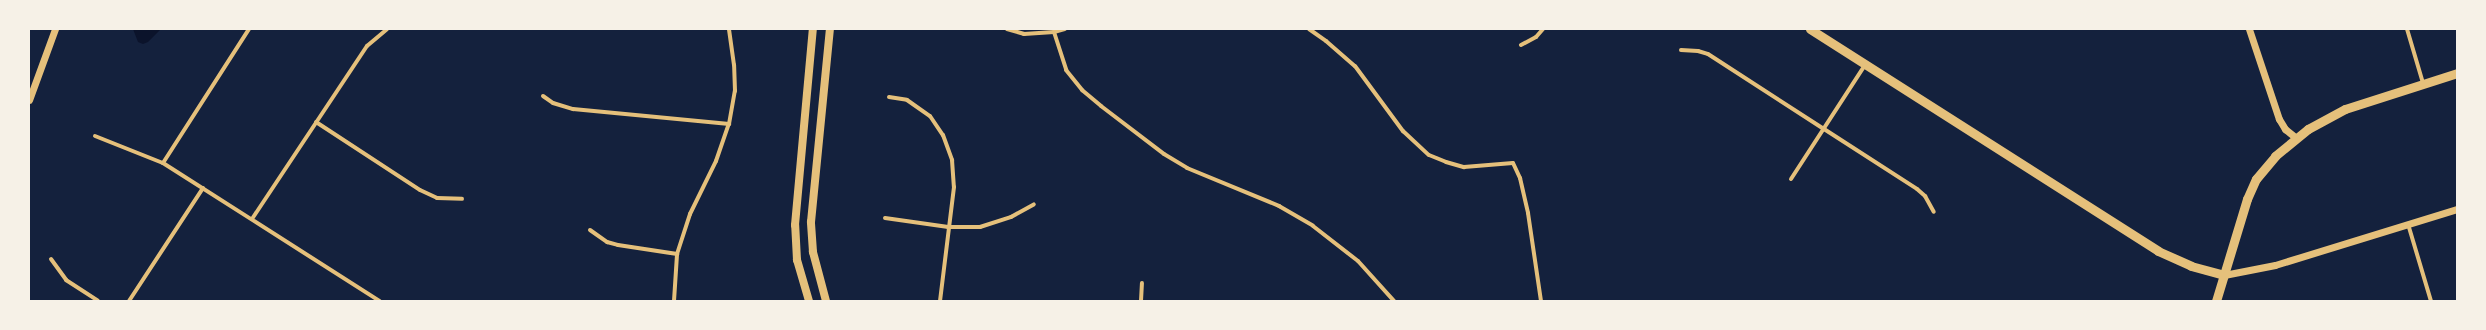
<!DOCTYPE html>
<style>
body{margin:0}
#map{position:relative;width:2486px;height:330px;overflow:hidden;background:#14213d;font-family:"Nunito Sans",sans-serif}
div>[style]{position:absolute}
.water>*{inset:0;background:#0b132b}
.minor>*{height:4px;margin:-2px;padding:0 2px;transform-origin:2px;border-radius:2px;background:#e5c07b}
.tertiary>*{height:7px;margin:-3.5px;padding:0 3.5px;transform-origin:3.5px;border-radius:3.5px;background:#e5c07b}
.secondary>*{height:8px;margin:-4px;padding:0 4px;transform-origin:4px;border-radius:4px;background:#e5c07b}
.primary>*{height:9px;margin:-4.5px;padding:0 4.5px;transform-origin:4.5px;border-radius:4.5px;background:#e5c07b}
span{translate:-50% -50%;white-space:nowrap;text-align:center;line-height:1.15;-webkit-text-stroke:3.5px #f6f1e7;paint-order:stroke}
.frame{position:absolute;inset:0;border:30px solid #f6f1e7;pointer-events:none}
</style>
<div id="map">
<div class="water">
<i style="clip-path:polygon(133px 29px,161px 29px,148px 42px,143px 44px,138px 42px)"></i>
</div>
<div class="minor">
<i style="left:1007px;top:29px;width:18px;rotate:16deg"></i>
<i style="left:1024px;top:34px;width:30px;rotate:-4deg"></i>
<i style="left:1054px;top:32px;width:11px;rotate:-15deg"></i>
<i style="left:1309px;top:29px;width:21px;rotate:35deg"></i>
<i style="left:1326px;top:41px;width:38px;rotate:41deg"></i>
<i style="left:1355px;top:66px;width:81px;rotate:53.6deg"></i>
<i style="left:1403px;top:131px;width:35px;rotate:43deg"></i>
<i style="left:1429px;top:155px;width:18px;rotate:22deg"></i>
<i style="left:1446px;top:162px;width:19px;rotate:16deg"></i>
<i style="left:1464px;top:167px;width:49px;rotate:-4.7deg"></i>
<i style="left:1513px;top:163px;width:17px;rotate:65deg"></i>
<i style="left:1520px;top:178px;width:36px;rotate:77deg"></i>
<i style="left:1528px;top:213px;width:89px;rotate:81.6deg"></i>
<i style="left:2407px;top:29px;width:56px;rotate:73.5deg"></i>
<i style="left:1054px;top:32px;width:40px;rotate:72deg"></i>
<i style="left:1066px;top:70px;width:26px;rotate:51deg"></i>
<i style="left:1082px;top:90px;width:25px;rotate:40deg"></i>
<i style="left:1101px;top:106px;width:79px;rotate:37.3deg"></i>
<i style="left:1164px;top:154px;width:27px;rotate:31deg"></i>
<i style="left:1187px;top:168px;width:100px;rotate:22.4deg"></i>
<i style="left:1279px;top:206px;width:39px;rotate:30deg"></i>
<i style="left:1313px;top:226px;width:57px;rotate:37.9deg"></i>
<i style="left:1358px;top:261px;width:54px;rotate:48deg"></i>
<i style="left:1521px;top:45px;width:17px;rotate:-28deg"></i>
<i style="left:1536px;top:37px;width:11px;rotate:-49deg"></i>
<i style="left:1681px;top:50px;width:17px;rotate:3deg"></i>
<i style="left:1698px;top:51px;width:10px;rotate:17deg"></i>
<i style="left:1708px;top:54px;width:138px;rotate:32.9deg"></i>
<i style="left:1824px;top:129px;width:111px;rotate:32.8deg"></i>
<i style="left:1917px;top:189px;width:11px;rotate:41deg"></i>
<i style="left:1925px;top:196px;width:18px;rotate:61deg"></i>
<i style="left:543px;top:96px;width:12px;rotate:35deg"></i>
<i style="left:553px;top:103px;width:21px;rotate:17deg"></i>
<i style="left:573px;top:109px;width:157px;rotate:5.5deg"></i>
<i style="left:889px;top:97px;width:18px;rotate:9deg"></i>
<i style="left:907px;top:100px;width:28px;rotate:35deg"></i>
<i style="left:930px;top:116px;width:23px;rotate:56deg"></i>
<i style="left:943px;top:135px;width:27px;rotate:70deg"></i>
<i style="left:952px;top:160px;width:27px;rotate:86deg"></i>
<i style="left:954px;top:187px;width:115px;rotate:97deg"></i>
<i style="left:316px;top:122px;width:124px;rotate:33.2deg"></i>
<i style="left:420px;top:190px;width:19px;rotate:25deg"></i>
<i style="left:437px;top:198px;width:25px;rotate:2deg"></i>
<i style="left:95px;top:136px;width:73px;rotate:21.7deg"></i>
<i style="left:163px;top:163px;width:257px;rotate:32.5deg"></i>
<i style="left:163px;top:163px;width:159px;rotate:-57.3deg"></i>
<i style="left:1791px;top:179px;width:136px;rotate:-57deg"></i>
<i style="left:885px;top:218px;width:64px;rotate:8.1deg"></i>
<i style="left:948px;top:227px;width:32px"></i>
<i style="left:980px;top:227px;width:33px;rotate:-18deg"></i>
<i style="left:1011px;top:217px;width:26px;rotate:-29deg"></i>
<i style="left:252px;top:219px;width:208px;rotate:-56.4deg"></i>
<i style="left:367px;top:46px;width:26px;rotate:-40deg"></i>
<i style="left:2408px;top:224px;width:80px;rotate:73.4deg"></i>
<i style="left:590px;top:230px;width:21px;rotate:35deg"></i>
<i style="left:607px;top:242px;width:11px;rotate:15deg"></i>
<i style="left:618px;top:245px;width:60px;rotate:8.7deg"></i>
<i style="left:51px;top:259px;width:26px;rotate:54deg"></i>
<i style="left:66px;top:280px;width:38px;rotate:33deg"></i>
<i style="left:129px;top:301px;width:135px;rotate:-56.8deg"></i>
<i style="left:674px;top:301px;width:47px;rotate:-86.3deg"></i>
<i style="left:677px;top:254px;width:42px;rotate:-72deg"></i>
<i style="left:690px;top:214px;width:59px;rotate:-63.9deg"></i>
<i style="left:716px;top:161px;width:39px;rotate:-71deg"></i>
<i style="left:729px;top:124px;width:34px;rotate:-80deg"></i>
<i style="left:735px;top:91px;width:26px;rotate:-92deg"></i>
<i style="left:734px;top:65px;width:36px;rotate:-98deg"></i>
<i style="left:1141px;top:301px;width:18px;rotate:-87deg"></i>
</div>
<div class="tertiary">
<i style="left:2249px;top:29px;width:95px;rotate:71.6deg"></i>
<i style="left:2279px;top:119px;width:12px;rotate:59deg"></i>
<i style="left:2285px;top:129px;width:14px;rotate:39deg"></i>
<i style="left:29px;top:100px;width:76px;rotate:-69.9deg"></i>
<i style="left:2224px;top:275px;width:52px;rotate:-11.1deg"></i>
<i style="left:2275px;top:265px;width:190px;rotate:-17.1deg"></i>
</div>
<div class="secondary">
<i style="left:809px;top:301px;width:43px;rotate:-106.3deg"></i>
<i style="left:797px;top:260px;width:35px;rotate:-93deg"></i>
<i style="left:795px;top:225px;width:197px;rotate:-84.8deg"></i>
<i style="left:826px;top:301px;width:51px;rotate:-104.9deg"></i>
<i style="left:813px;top:252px;width:30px;rotate:-94deg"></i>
<i style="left:811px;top:222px;width:194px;rotate:-84.4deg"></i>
</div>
<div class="primary">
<i style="left:1810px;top:29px;width:413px;rotate:32.5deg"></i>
<i style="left:2158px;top:251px;width:36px;rotate:24deg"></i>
<i style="left:2191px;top:266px;width:34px;rotate:15deg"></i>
<i style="left:2216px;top:301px;width:107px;rotate:-73.1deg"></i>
<i style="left:2247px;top:199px;width:22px;rotate:-66deg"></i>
<i style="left:2256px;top:179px;width:30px;rotate:-50deg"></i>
<i style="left:2275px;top:156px;width:43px;rotate:-39.3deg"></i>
<i style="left:2308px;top:129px;width:42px;rotate:-28.4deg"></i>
<i style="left:2345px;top:109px;width:118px;rotate:-17.8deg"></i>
</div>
<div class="frame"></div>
</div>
